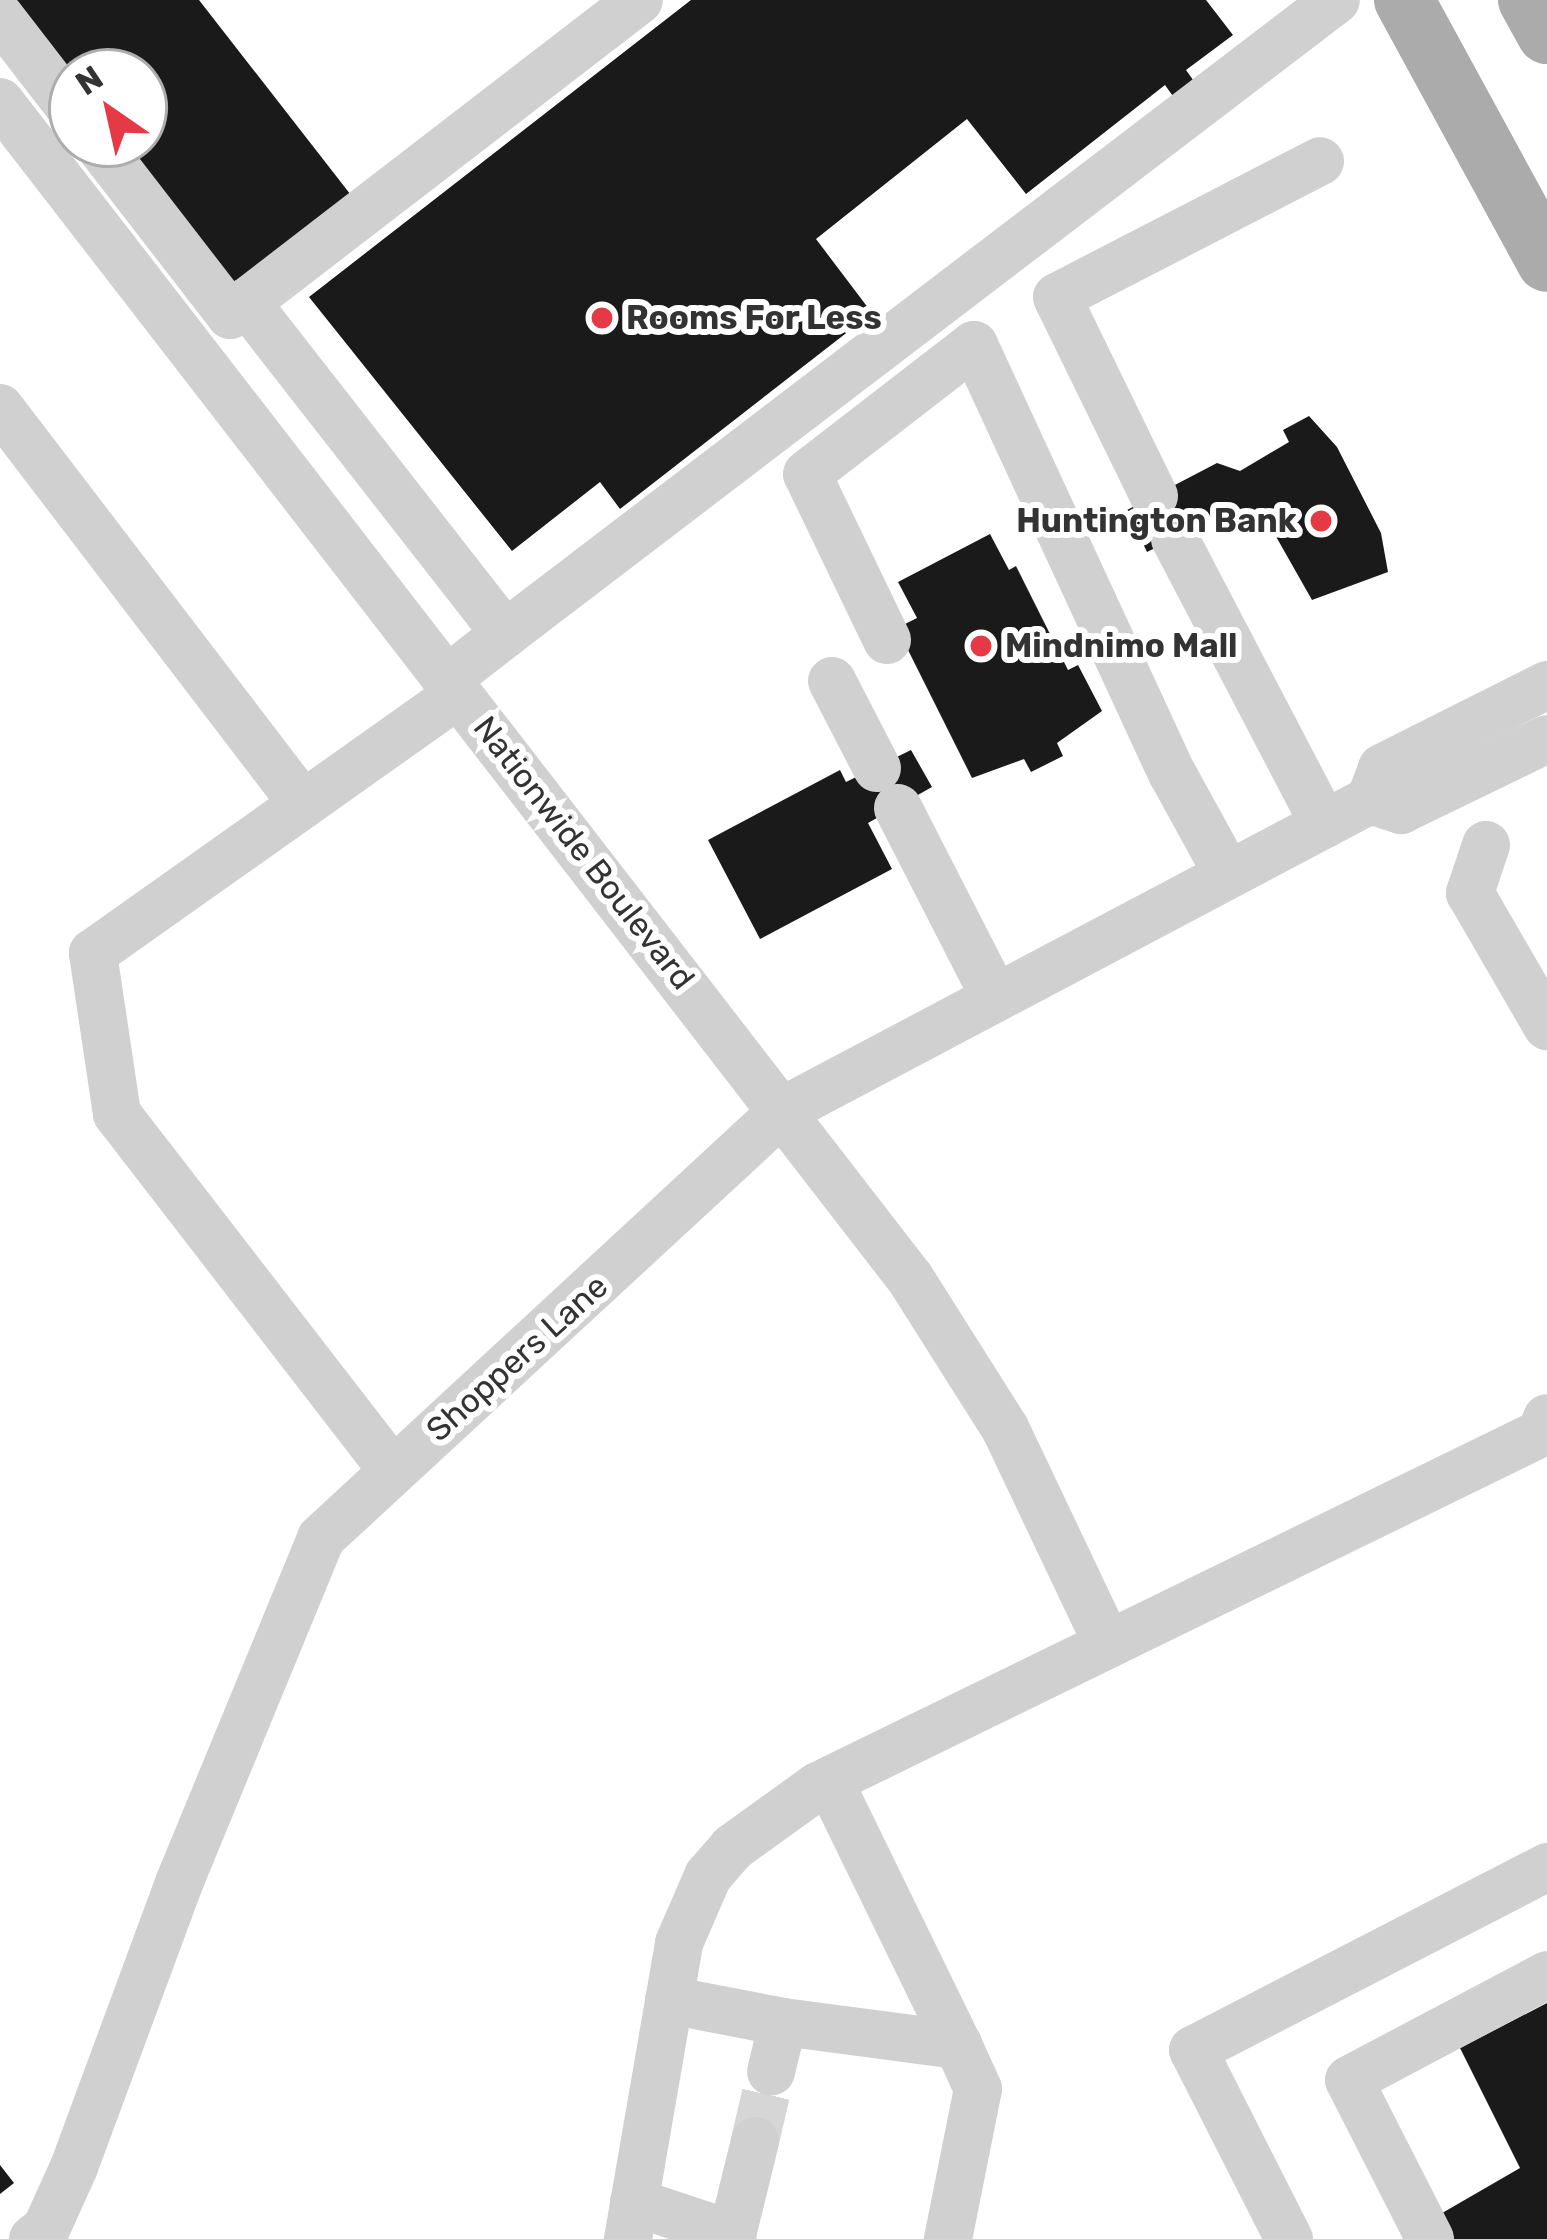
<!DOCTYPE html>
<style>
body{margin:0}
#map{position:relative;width:1547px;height:2239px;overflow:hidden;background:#fff;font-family:Rubik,sans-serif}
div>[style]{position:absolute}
.building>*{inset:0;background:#1a1a1a}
.minor-tunnel>*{height:48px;margin-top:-24px;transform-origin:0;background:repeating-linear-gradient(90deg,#d6d6d6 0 48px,transparent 0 72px)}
.minor>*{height:48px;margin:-24px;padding:0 24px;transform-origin:24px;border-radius:24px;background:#d0d0d0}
.major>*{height:60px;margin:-30px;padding:0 30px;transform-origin:30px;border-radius:30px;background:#ababab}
.dots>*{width:33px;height:33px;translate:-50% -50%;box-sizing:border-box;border:6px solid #fff;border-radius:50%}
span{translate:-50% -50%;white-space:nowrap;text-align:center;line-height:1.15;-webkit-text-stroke:12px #fff;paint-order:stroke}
.poi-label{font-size:33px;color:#333;font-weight:700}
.left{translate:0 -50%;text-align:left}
.right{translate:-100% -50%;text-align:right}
.street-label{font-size:33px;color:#333}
.north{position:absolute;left:48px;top:48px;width:120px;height:120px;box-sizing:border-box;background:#fff;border:3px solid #adadad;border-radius:50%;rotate:326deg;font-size:33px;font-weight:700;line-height:48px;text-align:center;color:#333}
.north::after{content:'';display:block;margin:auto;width:42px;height:54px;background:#e63946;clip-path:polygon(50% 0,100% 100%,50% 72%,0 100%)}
</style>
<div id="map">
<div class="building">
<i style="clip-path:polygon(10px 0,199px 0,354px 199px,232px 290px,120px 144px,144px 144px,144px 72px,72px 72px)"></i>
<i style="clip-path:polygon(691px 0,1206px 0,1233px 35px,1186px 70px,1196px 84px,1175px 99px,1165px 85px,1026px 194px,967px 119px,816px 239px,872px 313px,620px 509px,600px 482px,512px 551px,309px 297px)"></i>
<i style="clip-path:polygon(1309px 416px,1337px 447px,1381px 533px,1388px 572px,1312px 600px,1262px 512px,1241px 523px,1234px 509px,1147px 552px,1127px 510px,1217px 463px,1240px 471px,1289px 442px,1283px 430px)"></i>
<i style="clip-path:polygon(990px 534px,1009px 570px,1016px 566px,1068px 670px,1078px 665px,1102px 711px,1057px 743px,1063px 756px,1031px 772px,1024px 759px,972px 778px,897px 628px,917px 618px,898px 582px)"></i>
<i style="clip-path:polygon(911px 750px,932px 787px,868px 823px,892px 869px,760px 939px,708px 840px,840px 770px,846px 782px)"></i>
<i style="clip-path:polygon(1547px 2003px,1547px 2239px,1449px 2239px,1437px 2216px,1520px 2168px,1460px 2048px)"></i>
<i style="clip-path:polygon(0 2165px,14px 2183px,0 2194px)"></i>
</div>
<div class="minor-tunnel">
<i style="left:755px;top:2141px;width:71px;rotate:-76.9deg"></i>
</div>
<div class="minor">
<i style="left:0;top:17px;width:118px;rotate:52.3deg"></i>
<i style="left:0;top:102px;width:1487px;rotate:52.27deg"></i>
<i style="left:910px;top:1278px;width:178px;rotate:57.7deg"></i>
<i style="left:1005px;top:1428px;width:238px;rotate:64.6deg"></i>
<i style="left:98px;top:144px;width:216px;rotate:52.3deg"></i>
<i style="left:230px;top:315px;width:516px;rotate:-37.6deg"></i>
<i style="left:246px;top:302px;width:421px;rotate:52deg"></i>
<i style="left:505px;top:634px;width:75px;rotate:142.1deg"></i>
<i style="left:0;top:408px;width:499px;rotate:52.6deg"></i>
<i style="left:1154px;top:496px;width:221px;rotate:-116deg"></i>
<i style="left:1057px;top:297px;width:296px;rotate:-27.3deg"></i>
<i style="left:1175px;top:539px;width:322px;rotate:62.4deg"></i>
<i style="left:505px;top:634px;width:1045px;rotate:-37.34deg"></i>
<i style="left:887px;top:640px;width:184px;rotate:-115.7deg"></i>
<i style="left:807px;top:474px;width:211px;rotate:-37.7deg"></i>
<i style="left:974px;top:345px;width:472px;rotate:65.2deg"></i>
<i style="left:1172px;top:773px;width:114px;rotate:61.2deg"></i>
<i style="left:832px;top:681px;width:98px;rotate:62.7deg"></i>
<i style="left:1370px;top:800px;width:33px;rotate:18deg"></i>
<i style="left:1401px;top:810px;width:162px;rotate:-25.9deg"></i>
<i style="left:898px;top:808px;width:209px;rotate:62.9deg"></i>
<i style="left:1486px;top:845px;width:51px;rotate:108.4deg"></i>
<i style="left:1470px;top:893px;width:154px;rotate:59.9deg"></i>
<i style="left:393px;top:1471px;width:451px;rotate:-127.7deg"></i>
<i style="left:117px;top:1114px;width:163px;rotate:-98.5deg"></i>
<i style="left:93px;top:953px;width:447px;rotate:-35.3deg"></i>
<i style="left:669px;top:2000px;width:116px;rotate:10.9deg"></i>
<i style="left:783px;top:2022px;width:51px;rotate:103.5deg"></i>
<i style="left:783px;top:2022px;width:177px;rotate:7.5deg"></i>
<i style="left:958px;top:2045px;width:294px;rotate:-116deg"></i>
<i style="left:634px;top:2202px;width:104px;rotate:18.4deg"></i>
<i style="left:33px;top:2239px;width:16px;rotate:-38deg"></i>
<i style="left:46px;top:2229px;width:68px;rotate:-65.7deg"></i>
<i style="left:74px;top:2167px;width:303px;rotate:-69.7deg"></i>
<i style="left:179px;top:1883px;width:373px;rotate:-67.6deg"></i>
<i style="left:321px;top:1538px;width:631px;rotate:-42.75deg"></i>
<i style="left:784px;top:1110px;width:663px;rotate:-27.88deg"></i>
<i style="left:1370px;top:800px;width:34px;rotate:-69deg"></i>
<i style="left:1382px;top:768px;width:185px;rotate:-26.7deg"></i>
<i style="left:628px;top:2239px;width:300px;rotate:-80.2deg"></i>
<i style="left:679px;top:1943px;width:73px;rotate:-66.6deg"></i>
<i style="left:708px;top:1876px;width:37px;rotate:-49deg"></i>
<i style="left:732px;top:1848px;width:106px;rotate:-35.8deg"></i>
<i style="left:818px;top:1786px;width:805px;rotate:-26.02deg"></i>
<i style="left:1541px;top:1433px;width:16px;rotate:-68deg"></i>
<i style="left:731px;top:2239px;width:101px;rotate:-76.2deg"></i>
<i style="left:948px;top:2239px;width:153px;rotate:-78.7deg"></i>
<i style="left:978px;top:2089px;width:48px;rotate:-114.4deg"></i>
<i style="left:1289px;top:2239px;width:212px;rotate:-116.9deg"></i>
<i style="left:1193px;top:2050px;width:399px;rotate:-27.3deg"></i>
<i style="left:1430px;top:2239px;width:178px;rotate:-117deg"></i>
<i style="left:1349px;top:2080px;width:224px;rotate:-27.9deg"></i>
</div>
<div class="major">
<i style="left:1404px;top:0;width:298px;rotate:61.4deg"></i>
<i style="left:1528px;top:0;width:39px;rotate:61deg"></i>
</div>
<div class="dots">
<i style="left:602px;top:318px;background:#e63946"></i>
<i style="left:1321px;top:521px;background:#e63946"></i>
<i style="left:981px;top:646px;background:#e63946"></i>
</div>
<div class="poi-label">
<span class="left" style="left:626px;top:318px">Rooms For Less</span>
<span class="right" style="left:1297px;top:521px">Huntington Bank</span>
<span class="left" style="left:1005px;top:646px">Mindnimo Mall</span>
</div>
<div class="street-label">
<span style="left:584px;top:853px;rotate:52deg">Nationwide Boulevard</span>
<span style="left:517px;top:1358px;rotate:-42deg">Shoppers Lane</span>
</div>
<div class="north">N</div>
</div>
